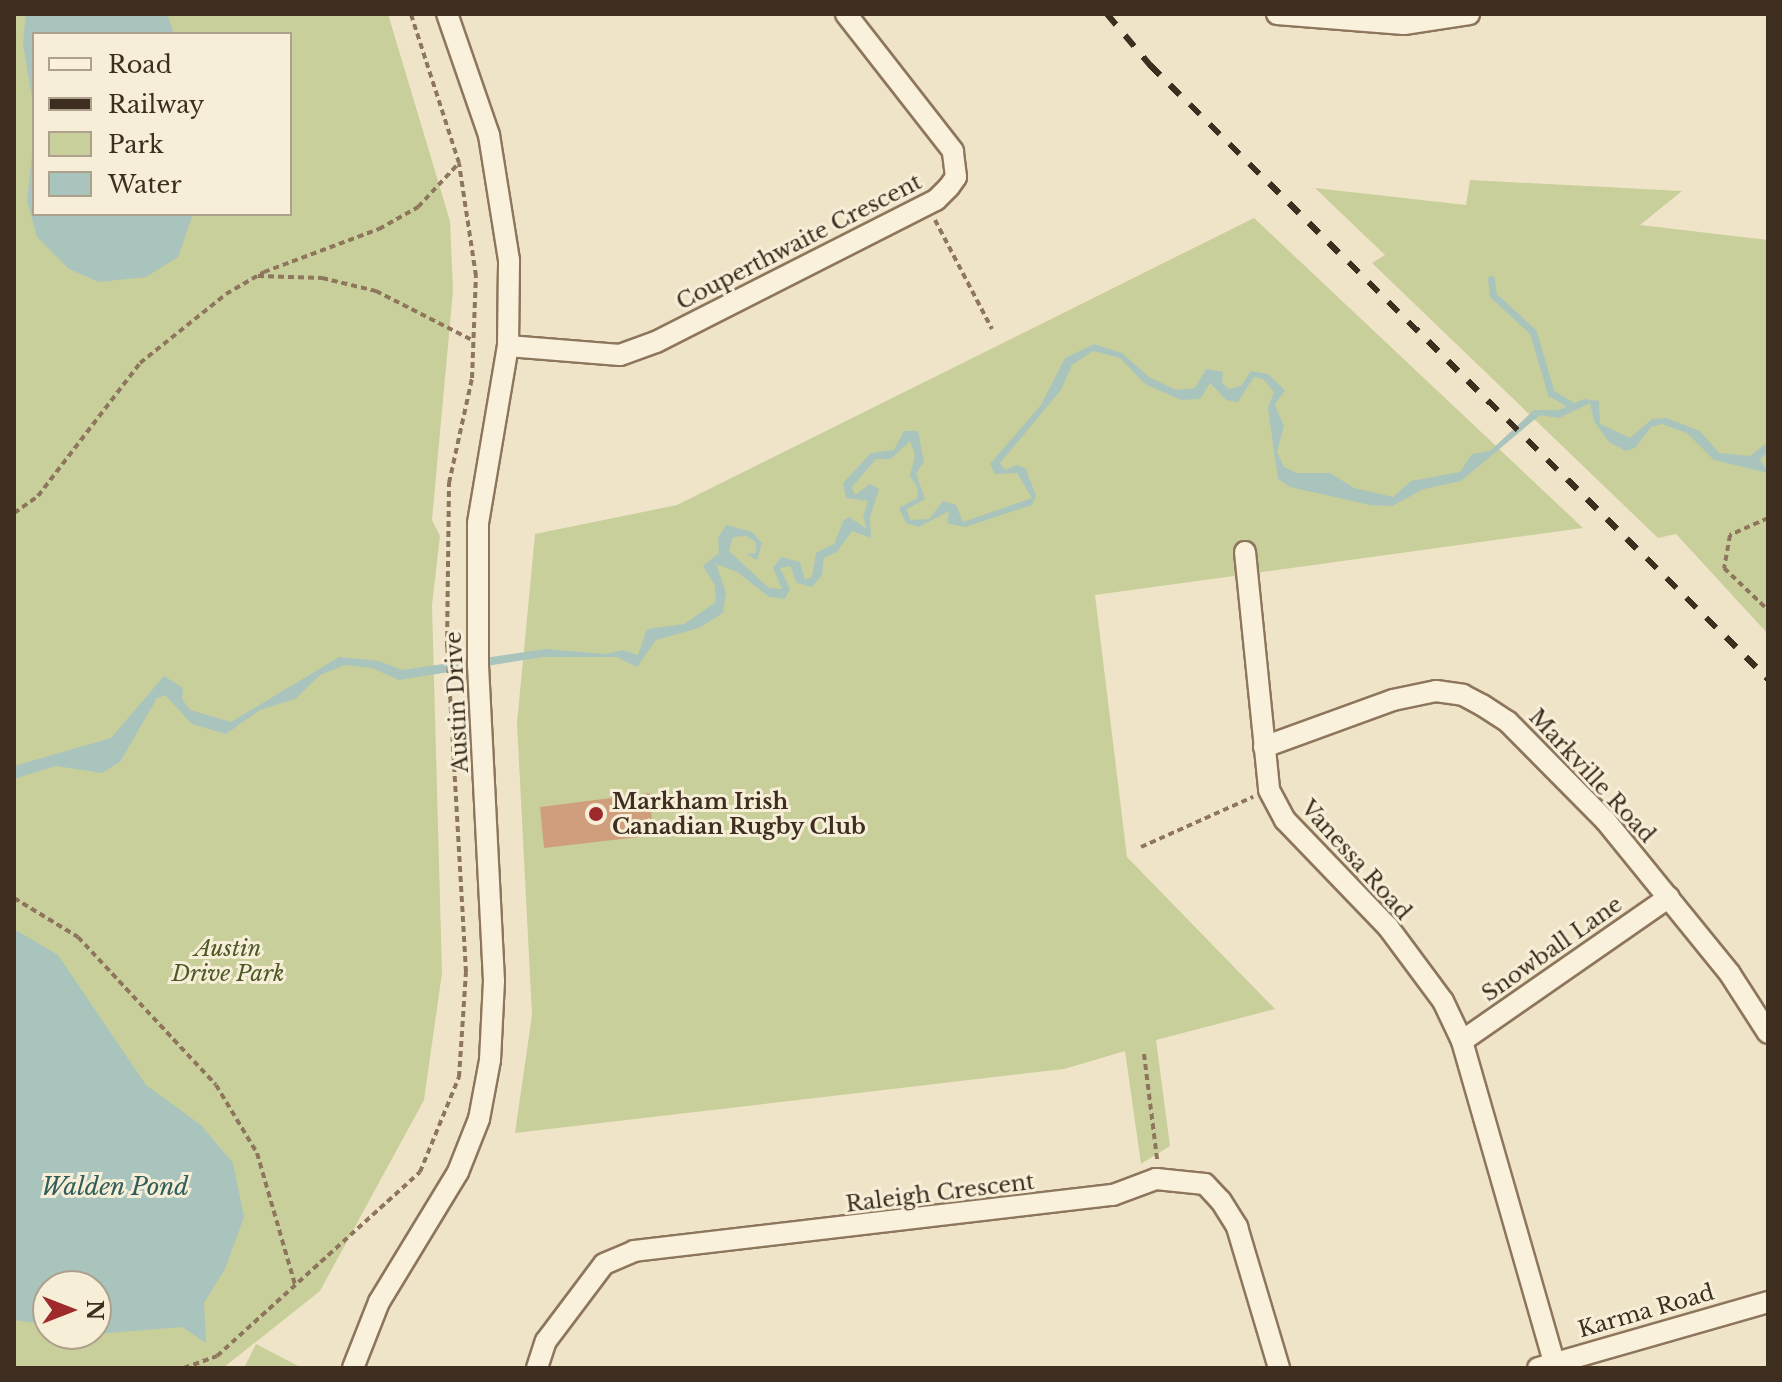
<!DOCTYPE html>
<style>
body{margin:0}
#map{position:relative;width:1782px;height:1382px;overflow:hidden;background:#f0e4c8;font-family:"Libre Baskerville",serif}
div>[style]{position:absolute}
.green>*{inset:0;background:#c9cf9b}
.water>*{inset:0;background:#a9c4bc}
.stream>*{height:7px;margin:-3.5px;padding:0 3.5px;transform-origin:3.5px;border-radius:3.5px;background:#a9c4bc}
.building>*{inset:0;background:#cf9f7d}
.path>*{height:4px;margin-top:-2px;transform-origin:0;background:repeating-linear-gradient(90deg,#8d765c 0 6px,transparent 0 10px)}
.roads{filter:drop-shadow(2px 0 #8d765c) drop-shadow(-2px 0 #8d765c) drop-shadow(0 2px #8d765c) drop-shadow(0 -2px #8d765c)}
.minor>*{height:20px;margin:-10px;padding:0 10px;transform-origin:10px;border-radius:10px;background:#faf1dc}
.rail>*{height:6px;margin-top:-3px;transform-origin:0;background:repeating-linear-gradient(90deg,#3d2e20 0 14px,transparent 0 28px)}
.dots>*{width:22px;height:22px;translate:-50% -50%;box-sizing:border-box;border:4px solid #f7eed8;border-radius:50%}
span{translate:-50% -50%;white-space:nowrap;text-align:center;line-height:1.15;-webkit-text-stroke:6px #f7eed8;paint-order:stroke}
.street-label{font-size:22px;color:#3d2e20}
.poi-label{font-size:22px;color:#3d2e20;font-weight:700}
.left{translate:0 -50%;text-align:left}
.park-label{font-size:22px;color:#4d5a26;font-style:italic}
.water-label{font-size:24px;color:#2f5d5a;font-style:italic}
.frame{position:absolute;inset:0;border:16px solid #3d2e20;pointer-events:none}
.legend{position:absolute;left:32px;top:32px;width:260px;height:184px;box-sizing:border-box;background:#f7eed8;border:2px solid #ada18e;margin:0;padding:10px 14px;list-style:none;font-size:24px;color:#3d2e20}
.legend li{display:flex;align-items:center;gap:16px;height:40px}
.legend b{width:40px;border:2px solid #ada18e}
.north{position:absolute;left:32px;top:1270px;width:80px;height:80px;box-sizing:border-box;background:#f7eed8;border:2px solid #ada18e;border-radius:50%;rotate:90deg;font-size:22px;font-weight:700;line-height:32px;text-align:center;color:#3d2e20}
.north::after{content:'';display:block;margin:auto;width:28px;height:36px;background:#9e2a2b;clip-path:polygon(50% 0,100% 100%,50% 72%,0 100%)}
</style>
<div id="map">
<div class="green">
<i style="clip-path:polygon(evenodd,14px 14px,388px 14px,450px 221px,453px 291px,432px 520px,440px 536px,432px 605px,442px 973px,424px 1100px,320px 1291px,223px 1368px,14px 1368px,14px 14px,34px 34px,290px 34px,290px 214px,34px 214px,34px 34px,14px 14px,48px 1286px,96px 1286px,96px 1334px,48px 1334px,48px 1286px)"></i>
<i style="clip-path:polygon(1470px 180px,1682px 191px,1640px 225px,1768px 240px,1768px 634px,1676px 534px,1658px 538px,1372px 263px,1385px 255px,1315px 188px,1466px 205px)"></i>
<i style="clip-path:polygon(1254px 218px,1583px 528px,1095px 595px,1127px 857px,1275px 1009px,1156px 1040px,1170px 1146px,1141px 1164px,1125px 1051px,1064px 1069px,515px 1133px,532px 1015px,517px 723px,535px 534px,677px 505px)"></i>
<i style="clip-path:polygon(256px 1344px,302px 1368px,244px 1368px)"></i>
</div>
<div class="water">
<i style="clip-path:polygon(26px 14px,167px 14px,174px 34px,34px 34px,34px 111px,23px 43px)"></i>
<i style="clip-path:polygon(34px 135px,34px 214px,193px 214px,178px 257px,146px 277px,99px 282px,69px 269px,37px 237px,27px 201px)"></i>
<i style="clip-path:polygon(1094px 344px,1122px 353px,1149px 377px,1176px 390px,1195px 388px,1206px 369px,1223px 372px,1222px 383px,1229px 389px,1241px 386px,1251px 371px,1268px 374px,1285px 390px,1275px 405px,1284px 426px,1277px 452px,1284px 467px,1297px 473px,1330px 473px,1354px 488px,1393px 497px,1411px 481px,1460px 472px,1472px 454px,1490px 451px,1534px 410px,1559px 410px,1584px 399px,1599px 401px,1600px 424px,1630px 438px,1652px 419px,1666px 418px,1700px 431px,1719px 453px,1750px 456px,1768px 442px,1768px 452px,1760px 459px,1768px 473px,1714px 460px,1687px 433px,1662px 424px,1651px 427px,1635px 448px,1626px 451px,1609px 442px,1594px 421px,1590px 403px,1559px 418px,1540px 415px,1461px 481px,1424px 489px,1392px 506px,1370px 505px,1290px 487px,1278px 479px,1268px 408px,1274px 392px,1263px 379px,1254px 377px,1238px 402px,1226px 400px,1210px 383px,1200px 399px,1181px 400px,1145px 384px,1120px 358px,1093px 351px,1072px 365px,1061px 390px,1000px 463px,1005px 470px,1017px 465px,1026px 469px,1036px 496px,1032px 505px,965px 527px,947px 523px,949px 511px,919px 527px,906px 523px,899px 508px,917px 498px,918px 489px,910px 476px,915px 455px,910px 441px,891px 459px,876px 459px,852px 487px,855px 495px,870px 484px,879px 489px,870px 517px,871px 538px,852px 531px,837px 552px,824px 558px,822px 575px,812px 587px,797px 583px,790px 566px,780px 568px,790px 589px,785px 599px,769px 597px,737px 572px,716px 564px,726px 592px,723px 613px,699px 628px,656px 640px,637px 667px,617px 657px,543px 657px,399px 680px,372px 668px,345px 665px,320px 675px,295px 699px,260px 710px,226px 734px,192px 724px,165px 695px,157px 698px,120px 762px,102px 773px,56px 766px,14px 779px,14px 766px,111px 738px,164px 676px,183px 688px,182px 699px,190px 710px,231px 722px,339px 657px,379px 661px,402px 670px,546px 649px,606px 654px,623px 650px,638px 655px,647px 629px,684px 624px,716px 602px,715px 586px,703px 566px,719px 553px,718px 538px,726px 525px,752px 532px,762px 543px,757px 560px,746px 554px,756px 553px,756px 542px,746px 536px,733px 537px,729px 551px,769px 588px,782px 589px,773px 568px,781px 557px,800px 562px,805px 580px,812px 577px,816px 553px,834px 544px,844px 520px,849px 517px,867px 529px,863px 516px,868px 501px,846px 498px,843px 483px,871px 453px,894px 450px,904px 431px,918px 431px,924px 462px,916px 474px,925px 499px,907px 509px,910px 520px,929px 519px,943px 501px,956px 505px,963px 522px,1032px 498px,1017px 473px,995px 474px,990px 464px,1041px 405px,1065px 358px)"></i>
<i style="clip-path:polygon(14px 929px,58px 955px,146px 1085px,201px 1125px,233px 1163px,244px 1217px,225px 1269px,204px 1303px,206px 1343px,182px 1327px,96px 1334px,96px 1286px,48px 1286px,48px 1325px,14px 1320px)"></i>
</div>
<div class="stream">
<i style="left:1491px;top:279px;width:16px;rotate:83deg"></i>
<i style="left:1493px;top:295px;width:54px;rotate:42.8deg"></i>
<i style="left:1533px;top:332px;width:64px;rotate:73.6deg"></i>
<i style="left:1551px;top:393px;width:23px;rotate:31deg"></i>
</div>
<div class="building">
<i style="clip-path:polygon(650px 793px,652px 821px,639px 837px,544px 848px,540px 807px)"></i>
</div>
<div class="path">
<i style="left:935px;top:220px;width:123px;rotate:62.4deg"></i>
<i style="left:258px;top:276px;width:64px;rotate:1.8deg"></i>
<i style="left:322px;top:278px;width:56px;rotate:13.5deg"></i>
<i style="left:376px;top:291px;width:110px;rotate:27deg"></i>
<i style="left:14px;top:513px;width:29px;rotate:-35deg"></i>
<i style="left:38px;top:496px;width:168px;rotate:-52.5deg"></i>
<i style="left:140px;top:363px;width:110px;rotate:-38.7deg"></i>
<i style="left:226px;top:294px;width:44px;rotate:-30.1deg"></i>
<i style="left:264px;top:272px;width:123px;rotate:-20.5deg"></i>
<i style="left:379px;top:229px;width:45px;rotate:-29.4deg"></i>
<i style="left:418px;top:207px;width:59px;rotate:-47.1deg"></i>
<i style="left:1768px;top:518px;width:42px;rotate:155.9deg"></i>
<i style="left:1730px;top:535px;width:34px;rotate:100deg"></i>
<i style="left:1724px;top:568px;width:61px;rotate:43.7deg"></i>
<i style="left:1141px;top:847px;width:123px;rotate:-24.1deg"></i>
<i style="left:14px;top:898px;width:75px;rotate:31.4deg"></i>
<i style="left:78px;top:937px;width:202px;rotate:47deg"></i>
<i style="left:216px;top:1085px;width:79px;rotate:58.9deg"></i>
<i style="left:257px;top:1153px;width:137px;rotate:73.9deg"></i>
<i style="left:1144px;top:1054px;width:106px;rotate:82.9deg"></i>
<i style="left:184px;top:1368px;width:35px;rotate:-20deg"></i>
<i style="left:217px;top:1356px;width:274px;rotate:-42.2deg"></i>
<i style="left:420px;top:1172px;width:103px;rotate:-67.7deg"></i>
<i style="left:459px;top:1077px;width:105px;rotate:-86.2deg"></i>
<i style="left:466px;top:972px;width:326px;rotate:-93.3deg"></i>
<i style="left:447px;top:647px;width:164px;rotate:-89.3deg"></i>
<i style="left:449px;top:483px;width:107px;rotate:-77.6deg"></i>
<i style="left:472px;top:378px;width:102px;rotate:-87.8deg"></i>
<i style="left:476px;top:276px;width:114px;rotate:-98.6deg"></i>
<i style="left:459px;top:163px;width:157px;rotate:-107.9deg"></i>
</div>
<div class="roads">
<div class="minor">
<i style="left:1277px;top:14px;width:127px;rotate:4.5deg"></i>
<i style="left:1404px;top:24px;width:66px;rotate:-8.7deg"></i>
<i style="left:508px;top:346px;width:112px;rotate:4.6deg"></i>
<i style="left:620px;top:355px;width:38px;rotate:-20deg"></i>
<i style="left:656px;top:342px;width:314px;rotate:-26.9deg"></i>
<i style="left:936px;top:200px;width:18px;rotate:-45deg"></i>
<i style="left:949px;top:187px;width:12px;rotate:-55deg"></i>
<i style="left:956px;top:177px;width:26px;rotate:-97deg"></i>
<i style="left:953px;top:151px;width:174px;rotate:-128deg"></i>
<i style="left:1245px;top:552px;width:239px;rotate:84.2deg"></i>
<i style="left:1269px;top:790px;width:34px;rotate:62deg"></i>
<i style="left:1285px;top:820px;width:149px;rotate:46.1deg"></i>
<i style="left:1388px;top:927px;width:92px;rotate:53.4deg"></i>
<i style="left:1443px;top:1001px;width:44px;rotate:64.6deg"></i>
<i style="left:1462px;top:1041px;width:334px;rotate:74deg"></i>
<i style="left:1264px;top:747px;width:137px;rotate:-20deg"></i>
<i style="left:1393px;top:700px;width:44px;rotate:-11.8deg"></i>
<i style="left:1436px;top:691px;width:27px;rotate:8deg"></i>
<i style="left:1463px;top:695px;width:21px;rotate:28deg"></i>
<i style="left:1482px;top:705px;width:31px;rotate:33deg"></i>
<i style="left:1508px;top:722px;width:138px;rotate:45.3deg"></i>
<i style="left:1605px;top:820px;width:198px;rotate:50.9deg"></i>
<i style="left:1730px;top:974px;width:70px;rotate:57.2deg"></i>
<i style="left:1462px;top:1041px;width:252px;rotate:-34.8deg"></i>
<i style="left:353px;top:1368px;width:71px;rotate:-68.5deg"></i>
<i style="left:379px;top:1302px;width:152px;rotate:-58.7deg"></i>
<i style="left:458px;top:1172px;width:57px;rotate:-68.4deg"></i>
<i style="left:479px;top:1119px;width:60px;rotate:-79.4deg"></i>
<i style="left:490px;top:1060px;width:79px;rotate:-87.1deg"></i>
<i style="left:494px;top:981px;width:316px;rotate:-92.9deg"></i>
<i style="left:478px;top:665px;width:142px;rotate:-90deg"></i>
<i style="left:478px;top:523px;width:180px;rotate:-80.4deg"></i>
<i style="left:508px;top:346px;width:86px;rotate:-89.3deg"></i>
<i style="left:509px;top:260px;width:127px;rotate:-99.1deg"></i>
<i style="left:489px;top:135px;width:128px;rotate:-109.1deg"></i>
<i style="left:537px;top:1368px;width:28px;rotate:-72deg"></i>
<i style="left:546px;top:1341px;width:96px;rotate:-53deg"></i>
<i style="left:604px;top:1264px;width:33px;rotate:-23deg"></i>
<i style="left:634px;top:1251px;width:482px;rotate:-6.7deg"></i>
<i style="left:1113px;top:1195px;width:46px;rotate:-20.4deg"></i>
<i style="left:1156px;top:1179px;width:49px;rotate:5.8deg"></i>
<i style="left:1205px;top:1184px;width:23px;rotate:47deg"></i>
<i style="left:1221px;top:1201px;width:31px;rotate:58deg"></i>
<i style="left:1237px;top:1227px;width:147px;rotate:73.4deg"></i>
<i style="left:1538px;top:1368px;width:239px;rotate:-16deg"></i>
</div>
</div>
<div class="rail">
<i style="left:1107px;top:14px;width:67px;rotate:49.9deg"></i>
<i style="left:1150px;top:65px;width:871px;rotate:44.81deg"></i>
</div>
<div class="dots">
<i style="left:596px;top:814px;background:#9e2a2b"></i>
</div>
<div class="street-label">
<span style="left:799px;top:242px;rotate:-27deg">Couperthwaite Crescent</span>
<span style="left:457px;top:702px;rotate:-93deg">Austin Drive</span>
<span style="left:1592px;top:776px;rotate:47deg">Markville Road</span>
<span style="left:1356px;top:860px;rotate:48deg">Vanessa Road</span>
<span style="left:1552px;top:949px;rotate:-35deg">Snowball Lane</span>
<span style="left:940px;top:1193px;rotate:-7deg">Raleigh Crescent</span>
<span style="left:1646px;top:1311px;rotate:-16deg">Karma Road</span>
</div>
<div class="poi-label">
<span class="left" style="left:612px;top:814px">Markham Irish<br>Canadian Rugby Club</span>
</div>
<div class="park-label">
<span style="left:228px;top:961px">Austin<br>Drive Park</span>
</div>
<div class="water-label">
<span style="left:115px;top:1187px">Walden Pond</span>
</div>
<div class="frame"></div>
<ul class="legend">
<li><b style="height:10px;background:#faf1dc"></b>Road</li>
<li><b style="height:10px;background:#3d2e20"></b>Railway</li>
<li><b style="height:22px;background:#c9cf9b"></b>Park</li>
<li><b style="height:22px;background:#a9c4bc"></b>Water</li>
</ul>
<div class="north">N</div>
</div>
